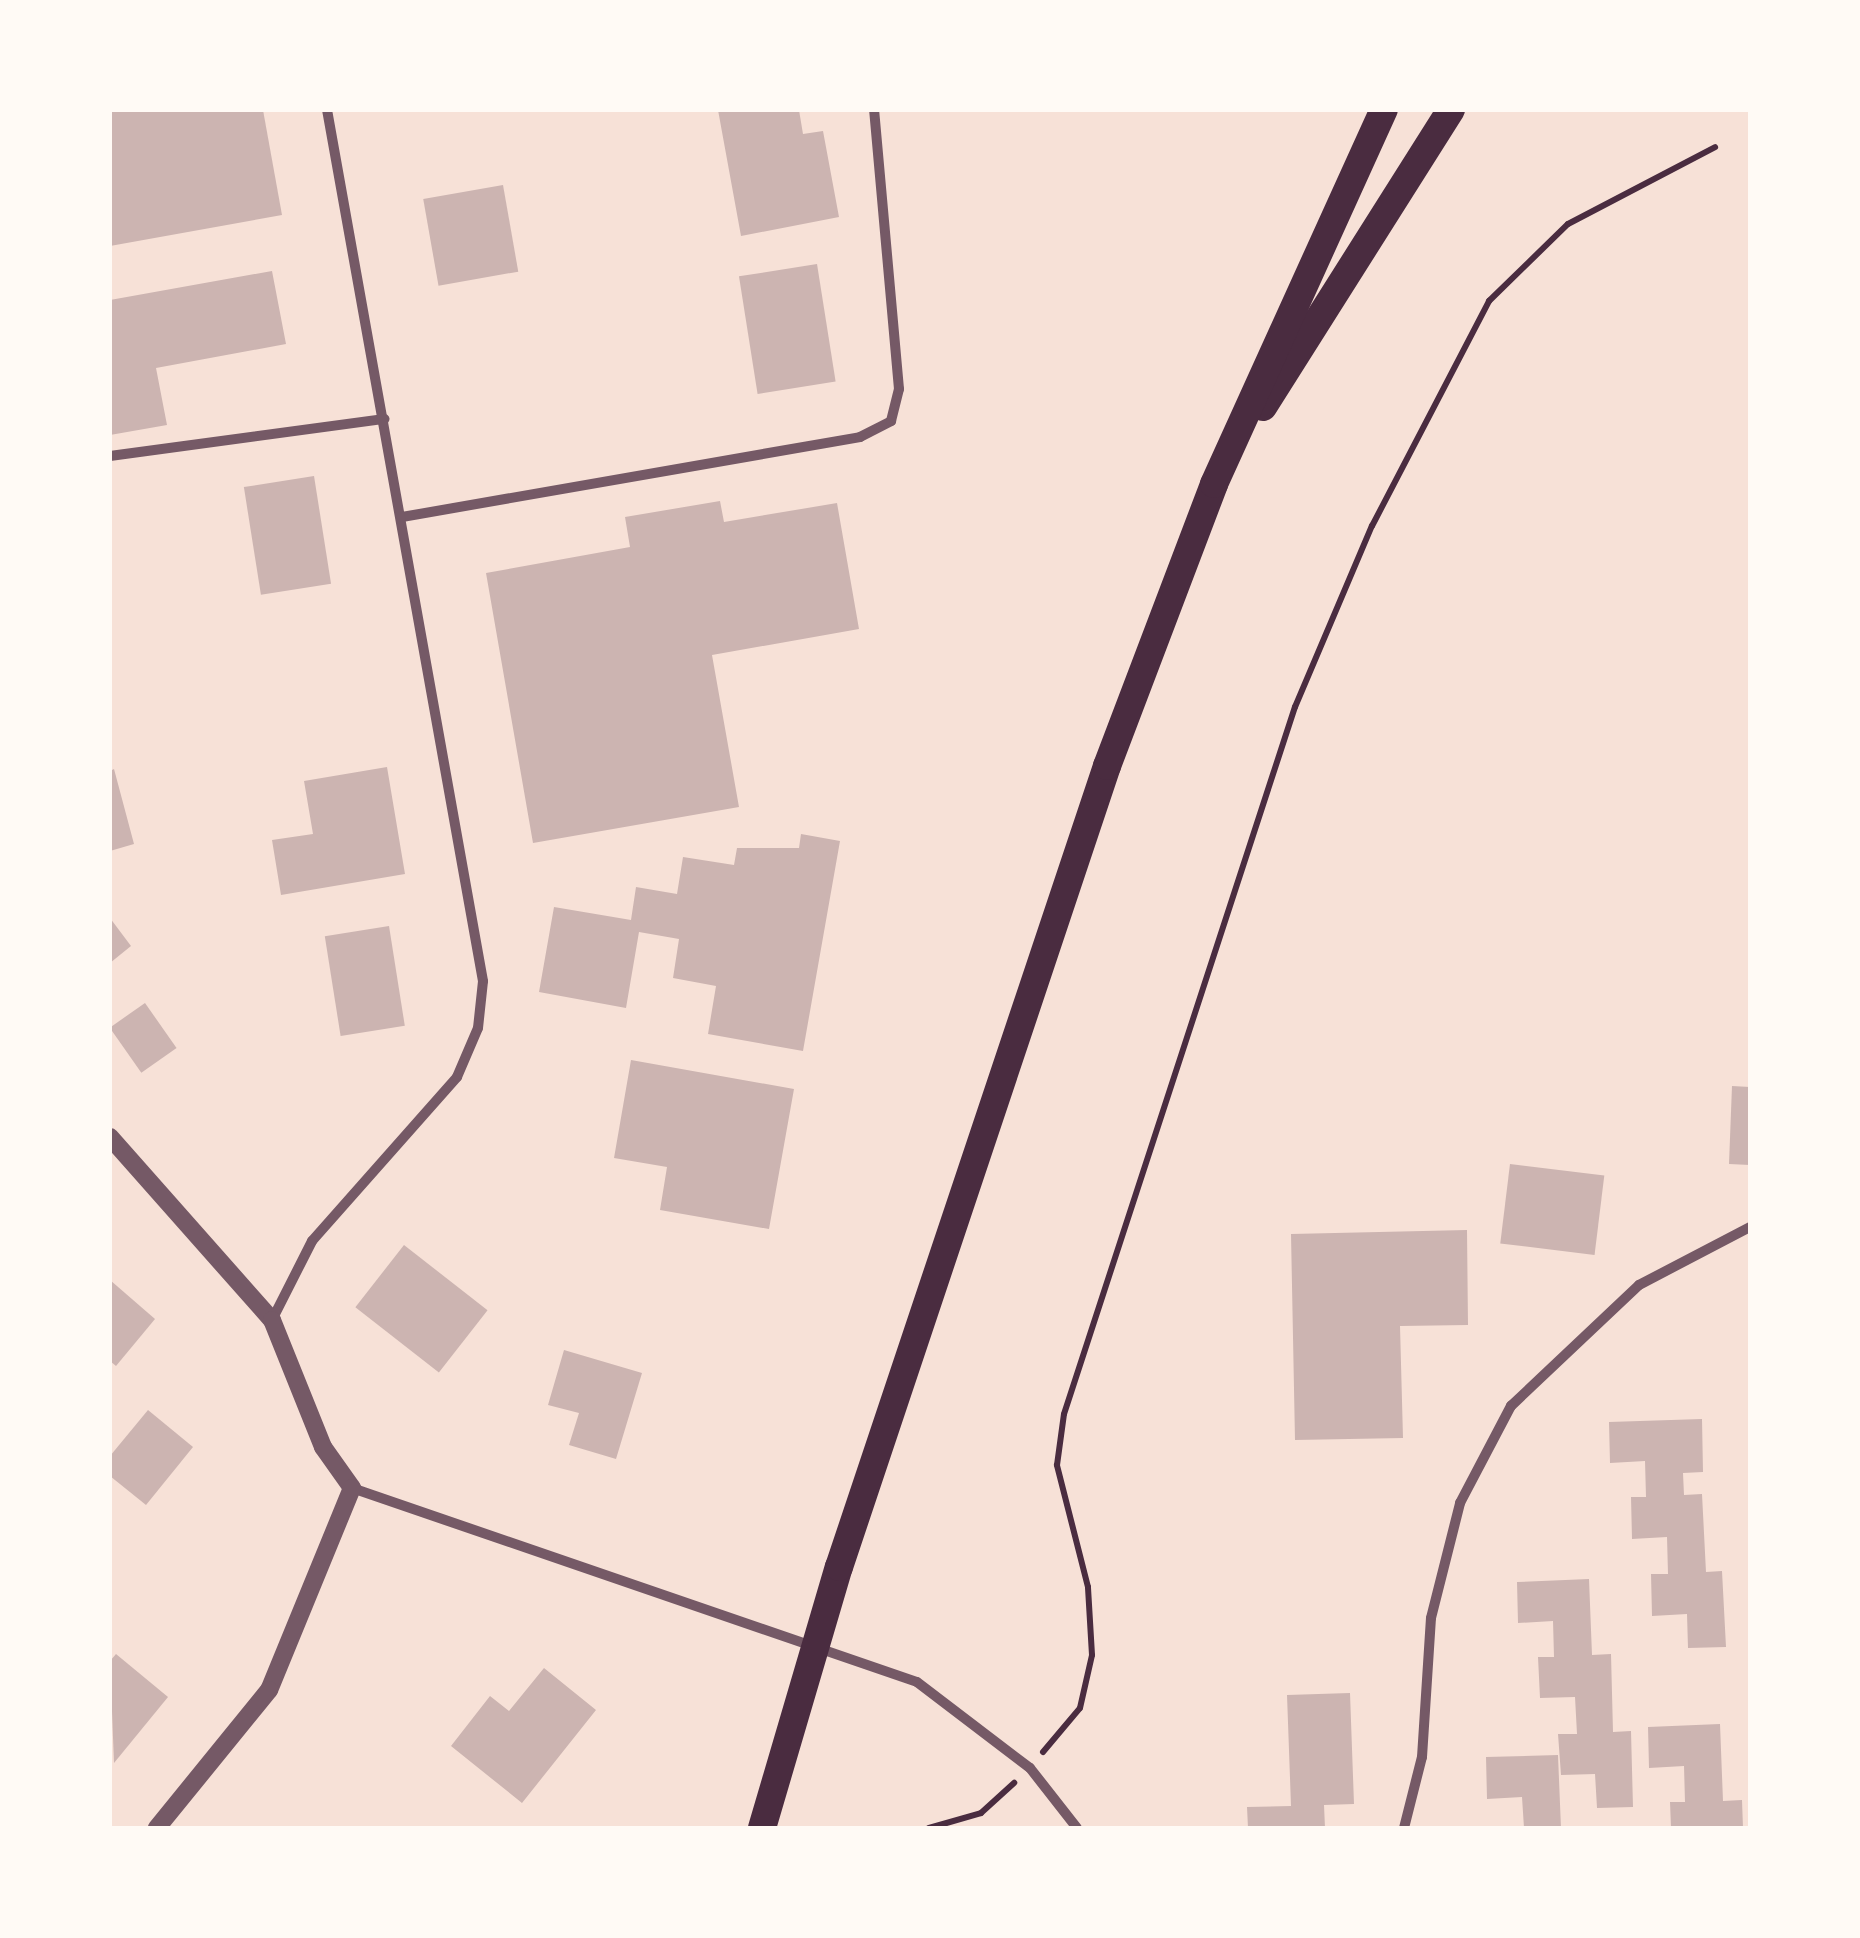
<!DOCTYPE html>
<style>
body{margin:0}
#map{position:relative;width:1860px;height:1938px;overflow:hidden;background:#f7e1d7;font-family:Karla,sans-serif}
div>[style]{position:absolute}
.building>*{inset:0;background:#ccb4b1;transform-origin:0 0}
.path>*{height:6px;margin:-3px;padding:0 3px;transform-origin:3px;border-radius:3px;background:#4a2c40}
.minor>*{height:10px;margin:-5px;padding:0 5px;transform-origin:5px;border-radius:5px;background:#755966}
.tertiary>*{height:18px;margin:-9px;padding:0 9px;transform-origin:9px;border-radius:9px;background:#755966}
.trunk>*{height:28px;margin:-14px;padding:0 14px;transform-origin:14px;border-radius:14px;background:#4a2c40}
span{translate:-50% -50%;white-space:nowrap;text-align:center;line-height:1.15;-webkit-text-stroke:8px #fffaf5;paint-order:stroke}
.frame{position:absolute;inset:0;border:112px solid #fffaf5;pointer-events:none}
</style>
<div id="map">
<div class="building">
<i style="clip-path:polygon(110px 110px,263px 110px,282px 215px,110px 246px)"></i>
<i style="clip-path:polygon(718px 110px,799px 110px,803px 134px,823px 131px,839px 217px,741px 236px)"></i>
<i style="left:503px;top:185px;width:88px;height:81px;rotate:80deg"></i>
<i style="left:817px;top:264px;width:119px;height:79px;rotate:81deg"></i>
<i style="clip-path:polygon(272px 271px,286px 344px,156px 368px,167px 425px,110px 435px,110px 300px)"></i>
<i style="left:314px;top:476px;width:109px;height:71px;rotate:81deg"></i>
<i style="clip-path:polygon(720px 501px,724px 522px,837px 503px,859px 629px,712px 655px,739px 807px,533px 843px,486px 573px,630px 547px,625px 517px)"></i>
<i style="clip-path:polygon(387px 767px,405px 874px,281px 895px,272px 840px,313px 834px,304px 781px)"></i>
<i style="clip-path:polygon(114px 769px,134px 844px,110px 851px,110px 771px)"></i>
<i style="clip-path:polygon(801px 834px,840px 841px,803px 1051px,708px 1034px,716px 986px,673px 978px,679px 939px,639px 932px,626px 1008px,539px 992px,554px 907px,631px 920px,636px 887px,677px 894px,683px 857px,734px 865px,737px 848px,799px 848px)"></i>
<i style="clip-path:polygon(110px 918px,131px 946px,110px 963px)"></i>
<i style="left:389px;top:926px;width:101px;height:65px;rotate:81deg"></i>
<i style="left:145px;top:1003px;width:55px;height:43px;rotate:55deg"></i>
<i style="clip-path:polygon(631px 1060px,794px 1089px,769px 1229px,660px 1210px,667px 1167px,614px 1158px)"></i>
<i style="clip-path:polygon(1732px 1086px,1750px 1087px,1750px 1165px,1729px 1164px)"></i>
<i style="left:1510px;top:1164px;width:95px;height:80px;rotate:7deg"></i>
<i style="clip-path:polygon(1467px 1230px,1468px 1325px,1400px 1326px,1403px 1438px,1295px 1440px,1291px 1234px)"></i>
<i style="left:404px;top:1245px;width:106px;height:79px;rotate:38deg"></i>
<i style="clip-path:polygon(110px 1280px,155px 1319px,116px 1366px,110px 1361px)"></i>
<i style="clip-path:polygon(564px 1350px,642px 1373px,616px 1459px,569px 1445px,579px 1413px,548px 1405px)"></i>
<i style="clip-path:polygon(148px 1410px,193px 1447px,146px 1505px,110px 1476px,110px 1456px)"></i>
<i style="clip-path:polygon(1702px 1419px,1703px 1472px,1683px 1473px,1684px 1495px,1702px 1494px,1706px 1572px,1722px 1571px,1726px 1647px,1688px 1648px,1687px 1614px,1652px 1616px,1651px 1574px,1668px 1574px,1667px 1537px,1632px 1539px,1631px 1497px,1646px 1497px,1645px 1461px,1610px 1463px,1609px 1422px)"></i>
<i style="clip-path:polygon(1589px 1579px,1592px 1655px,1611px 1654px,1613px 1732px,1631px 1731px,1633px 1807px,1597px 1808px,1595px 1774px,1561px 1775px,1558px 1734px,1577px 1734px,1575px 1697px,1540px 1698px,1538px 1657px,1554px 1657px,1553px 1621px,1518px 1623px,1517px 1582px)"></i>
<i style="clip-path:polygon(116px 1654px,168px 1697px,114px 1763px,110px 1661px)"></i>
<i style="clip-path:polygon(544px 1668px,596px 1710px,522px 1803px,451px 1746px,490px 1696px,509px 1711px)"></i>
<i style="clip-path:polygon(1350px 1693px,1354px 1804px,1324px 1805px,1325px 1828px,1248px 1828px,1247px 1807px,1291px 1806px,1287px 1695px)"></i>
<i style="clip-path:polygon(1720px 1724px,1723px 1801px,1742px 1800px,1743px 1828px,1671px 1828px,1670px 1802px,1685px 1802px,1684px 1766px,1649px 1768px,1648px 1727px)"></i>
<i style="clip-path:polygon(1558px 1755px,1561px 1828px,1524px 1828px,1522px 1797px,1487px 1799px,1486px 1757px)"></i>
</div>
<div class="path">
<i style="left:1043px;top:1752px;width:57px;rotate:-49.9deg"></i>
<i style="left:1080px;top:1708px;width:54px;rotate:-77.2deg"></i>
<i style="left:1092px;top:1655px;width:68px;rotate:-93.4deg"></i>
<i style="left:1088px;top:1587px;width:126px;rotate:-104.3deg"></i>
<i style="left:1057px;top:1465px;width:51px;rotate:-82.2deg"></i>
<i style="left:1064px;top:1414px;width:744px;rotate:-71.91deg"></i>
<i style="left:1295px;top:707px;width:197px;rotate:-67deg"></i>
<i style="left:1372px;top:526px;width:254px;rotate:-62.5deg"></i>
<i style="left:1489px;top:301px;width:110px;rotate:-44.3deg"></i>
<i style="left:1568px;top:224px;width:166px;rotate:-27.6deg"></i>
<i style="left:929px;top:1828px;width:54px;rotate:-16.1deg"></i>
<i style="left:981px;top:1813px;width:45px;rotate:-42.3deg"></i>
</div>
<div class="minor">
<i style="left:110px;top:456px;width:277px;rotate:-7.7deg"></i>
<i style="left:402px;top:517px;width:465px;rotate:-9.9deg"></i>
<i style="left:860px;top:437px;width:35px;rotate:-27deg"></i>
<i style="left:891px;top:421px;width:33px;rotate:-76deg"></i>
<i style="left:899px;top:389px;width:280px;rotate:-95.1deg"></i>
<i style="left:272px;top:1320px;width:89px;rotate:-63.1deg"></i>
<i style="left:312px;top:1241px;width:219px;rotate:-48.5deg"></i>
<i style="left:457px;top:1077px;width:53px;rotate:-66.8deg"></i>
<i style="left:478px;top:1028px;width:47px;rotate:-83.9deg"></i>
<i style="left:483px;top:981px;width:885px;rotate:-100.15deg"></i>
<i style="left:352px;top:1488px;width:597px;rotate:18.95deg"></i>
<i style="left:917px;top:1682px;width:142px;rotate:37.3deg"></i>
<i style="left:1030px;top:1768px;width:76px;rotate:51.9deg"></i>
<i style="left:1404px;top:1828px;width:73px;rotate:-75.8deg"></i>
<i style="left:1422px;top:1757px;width:139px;rotate:-86.3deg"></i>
<i style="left:1431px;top:1618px;width:119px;rotate:-75.8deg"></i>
<i style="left:1460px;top:1503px;width:110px;rotate:-62.3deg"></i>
<i style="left:1511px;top:1406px;width:176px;rotate:-43.4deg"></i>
<i style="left:1639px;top:1285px;width:125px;rotate:-27.6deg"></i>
</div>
<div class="tertiary">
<i style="left:110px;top:1137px;width:244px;rotate:48.5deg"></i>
<i style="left:272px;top:1320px;width:137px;rotate:68.1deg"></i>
<i style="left:323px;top:1447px;width:50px;rotate:54.7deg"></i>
<i style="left:352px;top:1488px;width:218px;rotate:112.3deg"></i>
<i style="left:269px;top:1690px;width:178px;rotate:129.1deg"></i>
</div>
<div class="trunk">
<i style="left:1263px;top:407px;width:352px;rotate:-57.7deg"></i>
<i style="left:762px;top:1828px;width:272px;rotate:-73.6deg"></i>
<i style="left:839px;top:1567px;width:845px;rotate:-71.5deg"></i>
<i style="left:1107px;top:766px;width:302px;rotate:-69.2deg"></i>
<i style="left:1214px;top:484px;width:411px;rotate:-65.6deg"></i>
</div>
<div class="frame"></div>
</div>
